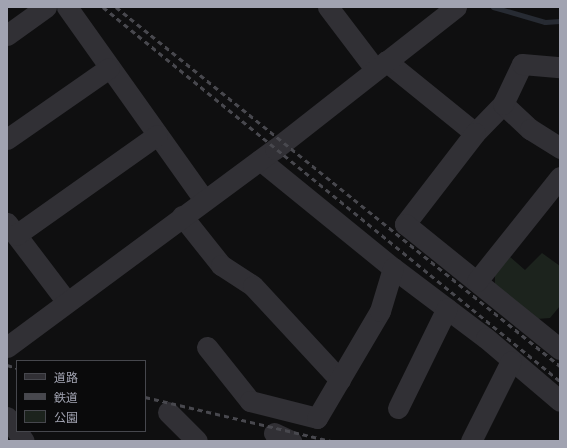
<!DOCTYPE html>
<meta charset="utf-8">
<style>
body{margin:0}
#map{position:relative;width:567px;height:448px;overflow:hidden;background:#0f0f10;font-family:Quicksand,"Noto Sans JP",sans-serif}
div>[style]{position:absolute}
.green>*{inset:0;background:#1c231d}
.stream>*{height:5px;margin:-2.5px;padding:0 2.5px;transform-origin:2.5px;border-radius:2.5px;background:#272b33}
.minor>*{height:21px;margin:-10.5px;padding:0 10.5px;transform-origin:10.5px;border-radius:10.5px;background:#313035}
.rail>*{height:3px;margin-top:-1.5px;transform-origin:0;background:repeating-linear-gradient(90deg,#48484e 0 5px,transparent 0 9px)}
span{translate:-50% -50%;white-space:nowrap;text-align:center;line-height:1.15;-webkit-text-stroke:3.5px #0a0a0b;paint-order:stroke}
.frame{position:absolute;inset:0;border:8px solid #a1a3b1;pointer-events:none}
.legend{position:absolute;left:16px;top:360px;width:130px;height:72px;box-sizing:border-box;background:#0a0a0b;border:1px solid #46474d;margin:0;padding:5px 7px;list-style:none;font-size:12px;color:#a1a3b1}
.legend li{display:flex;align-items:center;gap:8px;height:20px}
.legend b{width:20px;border:1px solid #46474d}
</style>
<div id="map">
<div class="green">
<i style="clip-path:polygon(542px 253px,560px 266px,560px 306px,550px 318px,537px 319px,495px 284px,495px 273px,509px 256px,525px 270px)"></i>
</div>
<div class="stream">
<i style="left:493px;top:7px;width:54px;rotate:16.1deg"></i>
<i style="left:545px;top:22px;width:15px;rotate:-4deg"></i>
</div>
<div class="minor">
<i style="left:67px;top:7px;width:237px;rotate:54.6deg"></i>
<i style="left:328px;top:7px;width:78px;rotate:52.8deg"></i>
<i style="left:7px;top:35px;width:48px;rotate:-35.7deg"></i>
<i style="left:386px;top:61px;width:114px;rotate:39deg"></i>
<i style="left:475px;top:133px;width:40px;rotate:-46deg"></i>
<i style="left:503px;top:104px;width:37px;rotate:43deg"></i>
<i style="left:530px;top:129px;width:36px;rotate:32deg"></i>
<i style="left:503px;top:104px;width:44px;rotate:-64.6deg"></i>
<i style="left:522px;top:64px;width:38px;rotate:5deg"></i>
<i style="left:475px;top:133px;width:115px;rotate:127.6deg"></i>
<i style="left:405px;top:224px;width:199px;rotate:38.9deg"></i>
<i style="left:7px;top:139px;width:124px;rotate:-34.8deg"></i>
<i style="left:260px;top:160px;width:171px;rotate:39.1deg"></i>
<i style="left:393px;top:268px;width:116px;rotate:37deg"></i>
<i style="left:486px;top:338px;width:97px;rotate:40.4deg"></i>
<i style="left:182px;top:216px;width:63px;rotate:51.5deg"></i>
<i style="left:221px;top:265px;width:38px;rotate:33deg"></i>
<i style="left:253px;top:286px;width:128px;rotate:47.2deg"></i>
<i style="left:7px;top:223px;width:99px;rotate:52.8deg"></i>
<i style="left:16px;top:235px;width:173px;rotate:-35.3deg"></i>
<i style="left:477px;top:281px;width:133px;rotate:-51.4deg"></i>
<i style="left:7px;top:347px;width:333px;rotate:-36.5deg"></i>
<i style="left:275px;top:149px;width:230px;rotate:-38.1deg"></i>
<i style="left:207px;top:347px;width:69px;rotate:51.5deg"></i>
<i style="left:250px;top:401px;width:69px;rotate:14.2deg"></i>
<i style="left:317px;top:418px;width:124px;rotate:-59.5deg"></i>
<i style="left:380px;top:311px;width:45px;rotate:-73.2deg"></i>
<i style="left:398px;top:408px;width:111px;rotate:-63.9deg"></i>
<i style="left:168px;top:412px;width:41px;rotate:45deg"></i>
<i style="left:7px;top:417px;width:29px;rotate:55deg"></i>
<i style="left:274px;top:433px;width:19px;rotate:25deg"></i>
<i style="left:471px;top:441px;width:89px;rotate:-63.4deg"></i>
</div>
<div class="rail">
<i style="left:103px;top:7px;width:591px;rotate:39.3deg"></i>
<i style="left:116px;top:7px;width:571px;rotate:38.96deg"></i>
<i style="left:7px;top:365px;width:10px;rotate:17deg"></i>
<i style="left:145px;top:397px;width:191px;rotate:13.3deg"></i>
</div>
<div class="frame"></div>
<ul class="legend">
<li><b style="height:5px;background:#313035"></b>道路</li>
<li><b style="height:5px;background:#48484e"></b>鉄道</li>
<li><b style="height:11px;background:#1c231d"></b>公園</li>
</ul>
</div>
